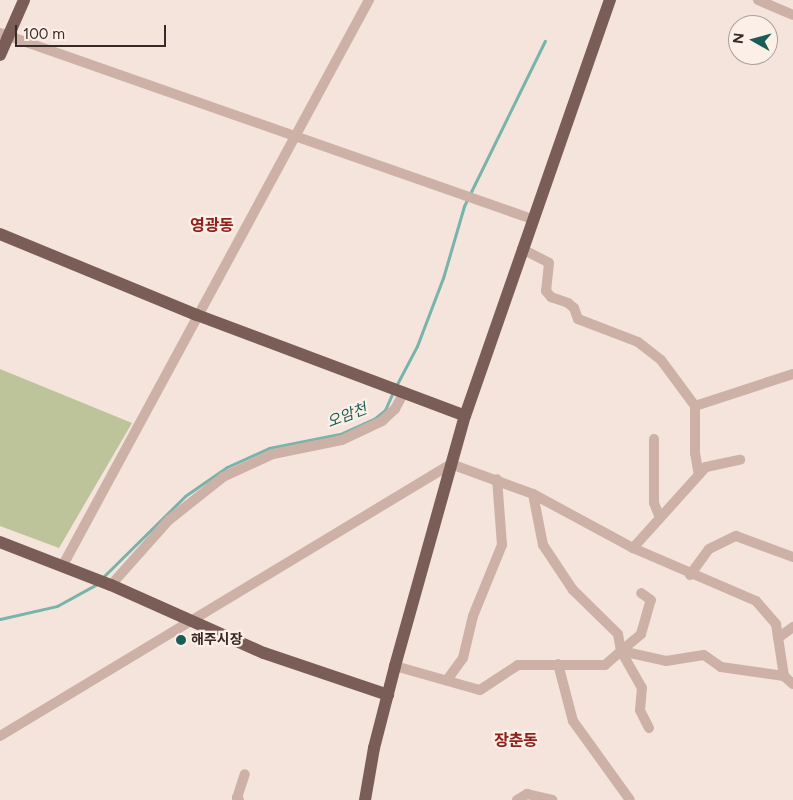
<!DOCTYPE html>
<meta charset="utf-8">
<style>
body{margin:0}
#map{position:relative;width:793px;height:800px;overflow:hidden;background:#f4e4db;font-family:Figtree,"Noto Sans KR",sans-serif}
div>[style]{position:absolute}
.green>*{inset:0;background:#bdc49a}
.stream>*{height:3px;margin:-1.5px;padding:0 1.5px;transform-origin:1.5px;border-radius:1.5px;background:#78b3ac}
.minor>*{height:10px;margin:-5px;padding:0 5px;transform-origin:5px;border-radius:5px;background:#cdb1a6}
.major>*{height:12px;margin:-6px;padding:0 6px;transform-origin:6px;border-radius:6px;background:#7b5d57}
.dots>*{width:14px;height:14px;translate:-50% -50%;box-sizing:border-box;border:2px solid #fbefe8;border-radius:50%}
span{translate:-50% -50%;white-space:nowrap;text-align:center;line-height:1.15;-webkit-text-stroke:4.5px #fbefe8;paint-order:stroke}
.poi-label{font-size:14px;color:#382a27;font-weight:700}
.left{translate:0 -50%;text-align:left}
.water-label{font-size:15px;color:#195d56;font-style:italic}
.quarter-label{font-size:16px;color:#8e221a;font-weight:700}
.north{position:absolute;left:728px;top:15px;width:50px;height:50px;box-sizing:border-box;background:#fbefe8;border:1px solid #ada09b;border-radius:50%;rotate:277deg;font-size:14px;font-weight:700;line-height:20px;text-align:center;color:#382a27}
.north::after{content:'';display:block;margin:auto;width:18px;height:22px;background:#195d56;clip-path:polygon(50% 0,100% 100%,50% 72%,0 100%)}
.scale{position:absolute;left:15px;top:25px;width:151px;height:22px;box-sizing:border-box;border:2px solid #382a27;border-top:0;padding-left:6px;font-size:15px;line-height:18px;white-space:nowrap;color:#382a27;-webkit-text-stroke:4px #fbefe8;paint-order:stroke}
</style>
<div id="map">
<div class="green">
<i style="clip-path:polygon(0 369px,132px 423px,59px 548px,0 526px)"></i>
</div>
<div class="stream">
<i style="left:396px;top:386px;width:45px;rotate:-62.3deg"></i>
<i style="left:417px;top:346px;width:73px;rotate:-69.1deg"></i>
<i style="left:443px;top:278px;width:75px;rotate:-73.7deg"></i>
<i style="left:464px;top:206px;width:184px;rotate:-63.9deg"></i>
<i style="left:103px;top:577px;width:115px;rotate:-44.6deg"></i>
<i style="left:185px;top:496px;width:51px;rotate:-34.6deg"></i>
<i style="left:227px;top:467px;width:46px;rotate:-24.3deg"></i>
<i style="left:269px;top:448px;width:72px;rotate:-11.2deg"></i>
<i style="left:340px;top:434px;width:37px;rotate:-24deg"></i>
<i style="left:374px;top:419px;width:14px;rotate:-39deg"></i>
<i style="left:385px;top:410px;width:20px;rotate:-66deg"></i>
<i style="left:0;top:619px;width:58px;rotate:-12.8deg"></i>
<i style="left:57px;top:606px;width:46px;rotate:-28.8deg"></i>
</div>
<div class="minor">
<i style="left:758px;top:0;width:38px;rotate:23deg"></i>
<i style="left:0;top:33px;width:564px;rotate:19.27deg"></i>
<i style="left:522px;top:249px;width:30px;rotate:27deg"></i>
<i style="left:549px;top:263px;width:28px;rotate:96deg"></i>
<i style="left:546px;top:291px;width:8px;rotate:50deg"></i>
<i style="left:551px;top:297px;width:18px;rotate:19deg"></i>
<i style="left:568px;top:303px;width:8px;rotate:40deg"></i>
<i style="left:574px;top:308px;width:12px;rotate:70deg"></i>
<i style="left:578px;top:319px;width:64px;rotate:21deg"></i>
<i style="left:638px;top:342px;width:29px;rotate:38deg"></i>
<i style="left:661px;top:360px;width:57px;rotate:53.5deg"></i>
<i style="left:695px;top:406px;width:103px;rotate:-18.1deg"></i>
<i style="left:695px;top:406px;width:47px;rotate:90deg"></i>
<i style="left:695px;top:453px;width:22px;rotate:80deg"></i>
<i style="left:654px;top:439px;width:64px;rotate:90deg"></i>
<i style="left:654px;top:503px;width:16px;rotate:68deg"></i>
<i style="left:633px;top:548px;width:109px;rotate:-48deg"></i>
<i style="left:706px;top:467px;width:35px;rotate:-12deg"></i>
<i style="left:63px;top:565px;width:643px;rotate:-61.56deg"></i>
<i style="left:690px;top:575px;width:32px;rotate:-54deg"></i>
<i style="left:709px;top:549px;width:30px;rotate:-26deg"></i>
<i style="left:736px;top:536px;width:61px;rotate:20.2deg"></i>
<i style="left:111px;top:585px;width:87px;rotate:-48.3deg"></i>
<i style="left:169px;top:520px;width:69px;rotate:-38.5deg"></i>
<i style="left:223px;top:477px;width:55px;rotate:-24.7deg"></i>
<i style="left:273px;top:454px;width:70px;rotate:-11.5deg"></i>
<i style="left:342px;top:440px;width:44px;rotate:-25.4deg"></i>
<i style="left:382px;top:421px;width:18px;rotate:-43deg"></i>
<i style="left:395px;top:409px;width:17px;rotate:-62deg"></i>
<i style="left:778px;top:638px;width:19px;rotate:-36deg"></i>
<i style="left:621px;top:651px;width:26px;rotate:-40deg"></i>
<i style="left:641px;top:634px;width:35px;rotate:-74deg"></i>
<i style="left:651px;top:600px;width:12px;rotate:-145deg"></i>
<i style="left:558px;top:664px;width:59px;rotate:75.3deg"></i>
<i style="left:573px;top:721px;width:97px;rotate:54.2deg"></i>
<i style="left:395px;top:666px;width:88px;rotate:15.8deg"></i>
<i style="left:480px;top:690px;width:45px;rotate:-33.3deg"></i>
<i style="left:518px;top:665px;width:87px"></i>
<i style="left:605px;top:665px;width:21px;rotate:-41deg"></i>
<i style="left:621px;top:651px;width:17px;rotate:-100deg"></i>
<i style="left:618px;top:634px;width:63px;rotate:-135.6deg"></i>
<i style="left:573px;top:590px;width:54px;rotate:-123.7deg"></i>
<i style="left:543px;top:545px;width:52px;rotate:-101.1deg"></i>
<i style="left:447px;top:680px;width:27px;rotate:-54deg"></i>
<i style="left:463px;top:658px;width:43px;rotate:-76.6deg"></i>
<i style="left:473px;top:616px;width:77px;rotate:-67.8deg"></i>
<i style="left:502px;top:545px;width:66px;rotate:-94.3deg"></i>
<i style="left:649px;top:728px;width:20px;rotate:-117deg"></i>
<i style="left:640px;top:710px;width:22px;rotate:-85deg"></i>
<i style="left:642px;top:688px;width:43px;rotate:-119.6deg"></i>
<i style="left:621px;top:651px;width:46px;rotate:12.5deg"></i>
<i style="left:666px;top:661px;width:38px;rotate:-9deg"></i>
<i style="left:704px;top:655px;width:21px;rotate:35deg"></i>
<i style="left:721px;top:667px;width:64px;rotate:8.1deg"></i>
<i style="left:0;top:736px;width:527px;rotate:-31.09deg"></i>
<i style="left:451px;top:464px;width:87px;rotate:20.1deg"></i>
<i style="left:533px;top:494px;width:114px;rotate:28.4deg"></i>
<i style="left:633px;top:548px;width:134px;rotate:23.3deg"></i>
<i style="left:756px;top:601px;width:30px;rotate:49deg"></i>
<i style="left:776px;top:624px;width:53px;rotate:81.3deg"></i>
<i style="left:784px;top:676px;width:12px;rotate:42deg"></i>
<i style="left:239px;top:800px;width:3px;rotate:-135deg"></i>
<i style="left:237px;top:798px;width:25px;rotate:-72deg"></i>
<i style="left:517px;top:800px;width:12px;rotate:-31deg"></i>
<i style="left:527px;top:794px;width:26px;rotate:13deg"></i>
</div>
<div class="major">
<i style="left:0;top:55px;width:60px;rotate:-66.4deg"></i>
<i style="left:0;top:234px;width:213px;rotate:22.4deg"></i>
<i style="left:197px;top:315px;width:286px;rotate:20.6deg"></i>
<i style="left:0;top:542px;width:119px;rotate:21.2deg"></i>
<i style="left:111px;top:585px;width:167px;rotate:24deg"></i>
<i style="left:264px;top:653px;width:131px;rotate:18.7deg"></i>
<i style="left:365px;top:800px;width:53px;rotate:-80.2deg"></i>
<i style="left:374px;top:748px;width:85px;rotate:-75.6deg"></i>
<i style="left:395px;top:666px;width:260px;rotate:-74.4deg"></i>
<i style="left:465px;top:416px;width:441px;rotate:-70.8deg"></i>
</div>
<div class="dots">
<i style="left:181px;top:640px;background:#195d56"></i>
</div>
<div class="poi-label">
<span class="left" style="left:191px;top:640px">해주시장</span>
</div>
<div class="water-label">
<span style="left:347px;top:416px;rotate:-21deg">오암천</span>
</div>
<div class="quarter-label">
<span style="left:212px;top:226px">영광동</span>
<span style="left:516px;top:741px">장춘동</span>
</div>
<div class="north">N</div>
<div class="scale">100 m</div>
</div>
